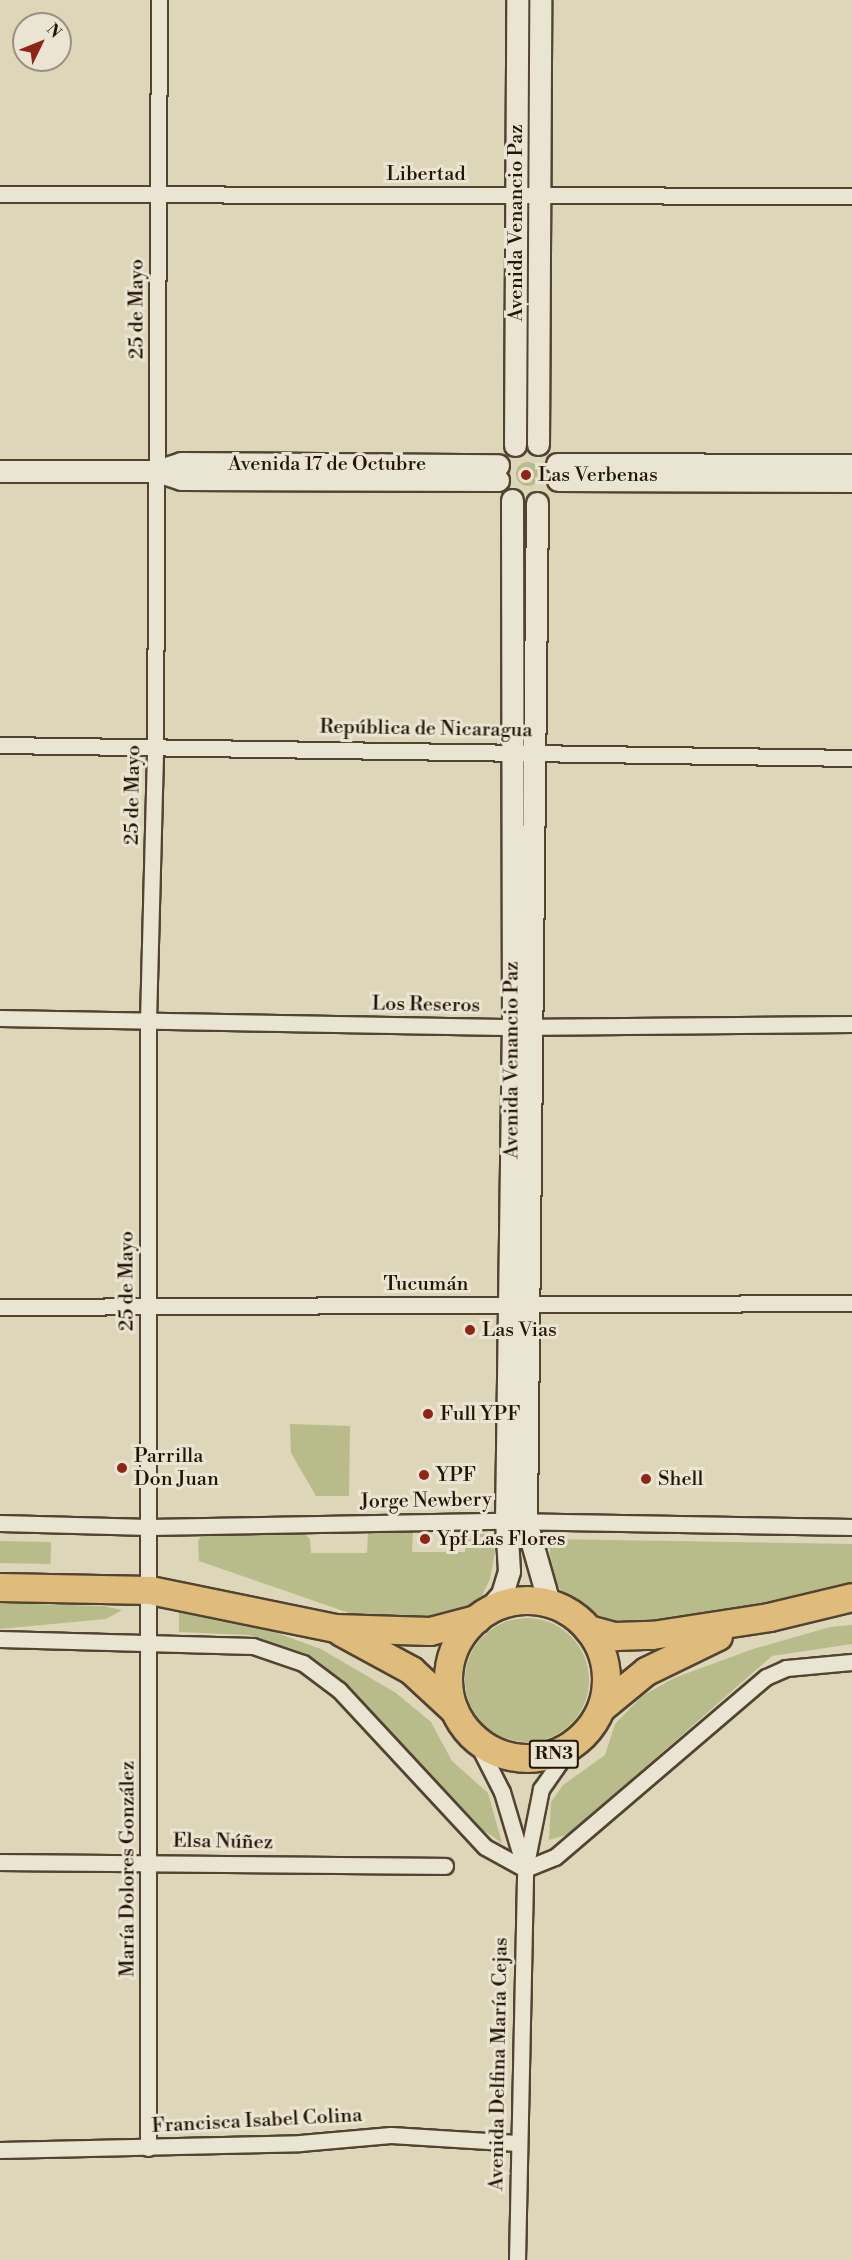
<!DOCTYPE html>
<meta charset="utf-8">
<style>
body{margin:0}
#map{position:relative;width:852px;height:2260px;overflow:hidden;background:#ded6b9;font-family:"Libre Bodoni",serif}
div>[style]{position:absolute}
.green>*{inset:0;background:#b8bc8b;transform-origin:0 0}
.round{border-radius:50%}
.roads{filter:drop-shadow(2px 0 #524431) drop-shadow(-2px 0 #524431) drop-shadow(0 2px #524431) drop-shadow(0 -2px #524431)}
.street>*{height:15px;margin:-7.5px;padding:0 7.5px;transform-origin:7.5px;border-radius:7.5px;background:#eae4d2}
.secondary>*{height:21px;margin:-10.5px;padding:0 10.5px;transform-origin:10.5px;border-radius:10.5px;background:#eae4d2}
.highway>*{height:27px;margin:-13.5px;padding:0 13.5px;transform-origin:13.5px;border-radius:13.5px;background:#dfbb7c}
.highway>.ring{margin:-13.5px;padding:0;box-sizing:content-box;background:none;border:27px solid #dfbb7c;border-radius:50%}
.dots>*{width:16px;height:16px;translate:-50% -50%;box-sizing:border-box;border:3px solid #eae4d2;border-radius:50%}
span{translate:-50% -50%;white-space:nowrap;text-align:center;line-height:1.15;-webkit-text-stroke:6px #eae4d2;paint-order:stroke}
.shield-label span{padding:2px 4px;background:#eae4d2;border:2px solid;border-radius:4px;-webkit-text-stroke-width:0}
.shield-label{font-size:18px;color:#231404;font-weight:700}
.street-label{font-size:20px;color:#231404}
.poi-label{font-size:20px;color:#231404}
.left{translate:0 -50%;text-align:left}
.north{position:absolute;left:12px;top:12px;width:60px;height:60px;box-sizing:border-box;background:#eae4d2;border:2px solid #9a9180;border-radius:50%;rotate:47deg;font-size:16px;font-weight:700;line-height:24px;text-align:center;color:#231404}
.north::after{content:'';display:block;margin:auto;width:21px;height:27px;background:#8f2418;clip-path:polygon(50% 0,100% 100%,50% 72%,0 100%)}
</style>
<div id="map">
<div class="green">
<i style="left:521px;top:206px;width:10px;height:224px"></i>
<i class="round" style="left:516px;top:462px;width:24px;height:24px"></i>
<i style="left:522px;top:518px;width:9px;height:223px"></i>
<i style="clip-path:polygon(290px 1424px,350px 1426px,349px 1496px,316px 1496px,291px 1453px)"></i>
<i style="clip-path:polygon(303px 1532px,310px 1539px,311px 1553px,367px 1553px,368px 1533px,413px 1532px,412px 1552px,465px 1552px,465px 1542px,473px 1534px,485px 1534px,493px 1541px,495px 1552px,490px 1579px,482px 1596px,467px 1611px,408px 1622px,352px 1614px,199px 1561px,198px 1541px,203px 1533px)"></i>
<i style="clip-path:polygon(549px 1539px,852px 1544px,852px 1590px,682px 1621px,609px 1626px,587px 1614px,552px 1581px)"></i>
<i style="left:0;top:1541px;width:51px;height:22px;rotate:1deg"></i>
<i style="clip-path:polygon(0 1603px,103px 1606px,122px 1610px,106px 1619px,0 1629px)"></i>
<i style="clip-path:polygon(179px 1610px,239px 1619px,321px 1649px,396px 1693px,431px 1722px,452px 1761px,488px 1793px,502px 1843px,483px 1830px,346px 1684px,307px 1654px,249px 1635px,179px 1632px)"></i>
<i class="round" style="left:465px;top:1618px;width:124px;height:124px"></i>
<i style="clip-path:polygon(852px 1625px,852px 1644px,772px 1656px,569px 1834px,549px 1840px,551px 1802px,563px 1785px,605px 1755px,615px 1724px,642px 1696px,674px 1678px,753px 1649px,830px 1627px)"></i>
</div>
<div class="roads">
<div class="street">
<i style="left:0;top:194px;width:852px;rotate:0.13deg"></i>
<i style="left:0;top:745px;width:852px;rotate:0.87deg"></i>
<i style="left:0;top:1018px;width:513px;rotate:1.01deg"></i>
<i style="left:513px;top:1027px;width:339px;rotate:-0.5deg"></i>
<i style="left:0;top:1307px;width:852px;rotate:-0.27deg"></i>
<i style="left:0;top:1523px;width:149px;rotate:1.5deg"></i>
<i style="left:149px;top:1527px;width:357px;rotate:-1deg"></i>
<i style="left:506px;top:1521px;width:346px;rotate:1deg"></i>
<i style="left:0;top:1639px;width:253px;rotate:1.6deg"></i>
<i style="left:253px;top:1646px;width:53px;rotate:18.8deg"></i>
<i style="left:303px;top:1663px;width:45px;rotate:36.9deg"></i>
<i style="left:339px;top:1690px;width:214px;rotate:47.1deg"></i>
<i style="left:485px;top:1847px;width:46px;rotate:28.8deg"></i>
<i style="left:525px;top:1869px;width:32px;rotate:-22deg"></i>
<i style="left:555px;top:1857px;width:277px;rotate:-40.5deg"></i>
<i style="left:766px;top:1677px;width:22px;rotate:-24deg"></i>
<i style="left:786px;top:1668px;width:66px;rotate:-5.2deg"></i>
<i style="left:474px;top:1737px;width:62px;rotate:63deg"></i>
<i style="left:502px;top:1792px;width:77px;rotate:73.4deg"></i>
<i style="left:0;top:1862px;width:445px;rotate:0.5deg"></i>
<i style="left:148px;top:2148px;width:1127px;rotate:-90deg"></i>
<i style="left:148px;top:1021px;width:276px;rotate:-88.5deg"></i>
<i style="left:155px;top:745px;width:745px;rotate:-89.69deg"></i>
<i style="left:0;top:2150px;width:300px;rotate:-1.3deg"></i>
<i style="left:300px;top:2143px;width:91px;rotate:-5deg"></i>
<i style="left:391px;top:2135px;width:126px;rotate:3.6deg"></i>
<i style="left:517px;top:2260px;width:391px;rotate:-88.8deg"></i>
<i style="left:525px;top:1869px;width:82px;rotate:-78.7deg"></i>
<i style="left:541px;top:1789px;width:52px;rotate:-55.1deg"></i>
</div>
<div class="secondary">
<i style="left:538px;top:444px;width:444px;rotate:-89.7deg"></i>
<i style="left:515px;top:445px;width:445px;rotate:-89.7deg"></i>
<i style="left:557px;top:464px;width:295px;rotate:0.2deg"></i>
<i style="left:0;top:471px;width:157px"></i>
<i style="left:157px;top:471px;width:25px;rotate:18deg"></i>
<i style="left:181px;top:479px;width:317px;rotate:0.2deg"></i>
<i style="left:157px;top:471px;width:25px;rotate:-18deg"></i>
<i style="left:181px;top:463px;width:317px;rotate:0.4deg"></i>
<i style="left:558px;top:480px;width:294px;rotate:0.2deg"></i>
<i style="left:537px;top:503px;width:1019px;rotate:90.62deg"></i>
<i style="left:526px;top:1522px;width:84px;rotate:74.1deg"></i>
<i style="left:486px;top:1612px;width:24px;rotate:-48deg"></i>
<i style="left:502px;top:1594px;width:24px;rotate:-73deg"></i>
<i style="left:509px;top:1571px;width:50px;rotate:-93.4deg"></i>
<i style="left:506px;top:1521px;width:494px;rotate:-89.2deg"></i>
<i style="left:513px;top:1027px;width:527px;rotate:-90.11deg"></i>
</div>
<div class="highway">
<i style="left:0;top:1587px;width:150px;rotate:1.1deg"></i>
<i style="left:150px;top:1590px;width:189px;rotate:11.6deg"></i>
<i style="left:335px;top:1628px;width:95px;rotate:1.8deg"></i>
<i style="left:430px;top:1631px;width:48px;rotate:-14.6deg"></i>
<i class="ring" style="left:448px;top:1600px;width:131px;height:131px"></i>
<i style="left:588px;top:1629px;width:28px;rotate:15deg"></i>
<i style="left:615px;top:1636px;width:37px;rotate:-2deg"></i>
<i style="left:652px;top:1635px;width:118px;rotate:-8.7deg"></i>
<i style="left:769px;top:1617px;width:85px;rotate:-13.5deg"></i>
<i style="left:341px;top:1632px;width:80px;rotate:28.5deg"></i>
<i style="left:411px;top:1670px;width:59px;rotate:42.9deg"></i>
<i style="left:602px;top:1707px;width:57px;rotate:-39.3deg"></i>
<i style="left:646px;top:1671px;width:80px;rotate:-25.9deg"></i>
</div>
</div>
<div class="dots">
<i style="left:526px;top:475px;background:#8f2418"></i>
<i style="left:470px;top:1330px;background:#8f2418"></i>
<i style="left:428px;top:1414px;background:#8f2418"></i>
<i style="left:122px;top:1468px;background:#8f2418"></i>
<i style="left:424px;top:1475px;background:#8f2418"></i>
<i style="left:646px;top:1479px;background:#8f2418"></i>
<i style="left:425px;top:1539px;background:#8f2418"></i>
</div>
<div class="shield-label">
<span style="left:554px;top:1754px">RN3</span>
</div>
<div class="street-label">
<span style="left:426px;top:174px">Libertad</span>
<span style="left:516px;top:223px;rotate:-90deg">Avenida Venancio Paz</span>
<span style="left:137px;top:309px;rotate:-90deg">25 de Mayo</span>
<span style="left:327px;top:464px">Avenida 17 de Octubre</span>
<span style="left:426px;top:729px;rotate:1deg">República de Nicaragua</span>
<span style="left:133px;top:795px;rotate:-89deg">25 de Mayo</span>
<span style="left:426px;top:1005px;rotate:1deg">Los Reseros</span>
<span style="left:512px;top:1060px;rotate:-90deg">Avenida Venancio Paz</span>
<span style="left:127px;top:1281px;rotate:-90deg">25 de Mayo</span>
<span style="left:426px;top:1284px">Tucumán</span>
<span style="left:426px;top:1501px;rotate:-1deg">Jorge Newbery</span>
<span style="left:223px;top:1842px;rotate:1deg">Elsa Núñez</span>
<span style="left:128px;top:1869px;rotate:-90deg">María Dolores González</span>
<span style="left:499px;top:2064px;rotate:-89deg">Avenida Delfina María Cejas</span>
<span style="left:257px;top:2121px;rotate:-3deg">Francisca Isabel Colina</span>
</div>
<div class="poi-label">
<span class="left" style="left:538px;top:475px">Las Verbenas</span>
<span class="left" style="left:482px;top:1330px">Las Vias</span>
<span class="left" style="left:440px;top:1414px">Full YPF</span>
<span class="left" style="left:134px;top:1468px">Parrilla<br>Don Juan</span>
<span class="left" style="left:436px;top:1475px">YPF</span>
<span class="left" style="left:658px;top:1479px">Shell</span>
<span class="left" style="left:437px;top:1539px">Ypf Las Flores</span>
</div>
<div class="north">N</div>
</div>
